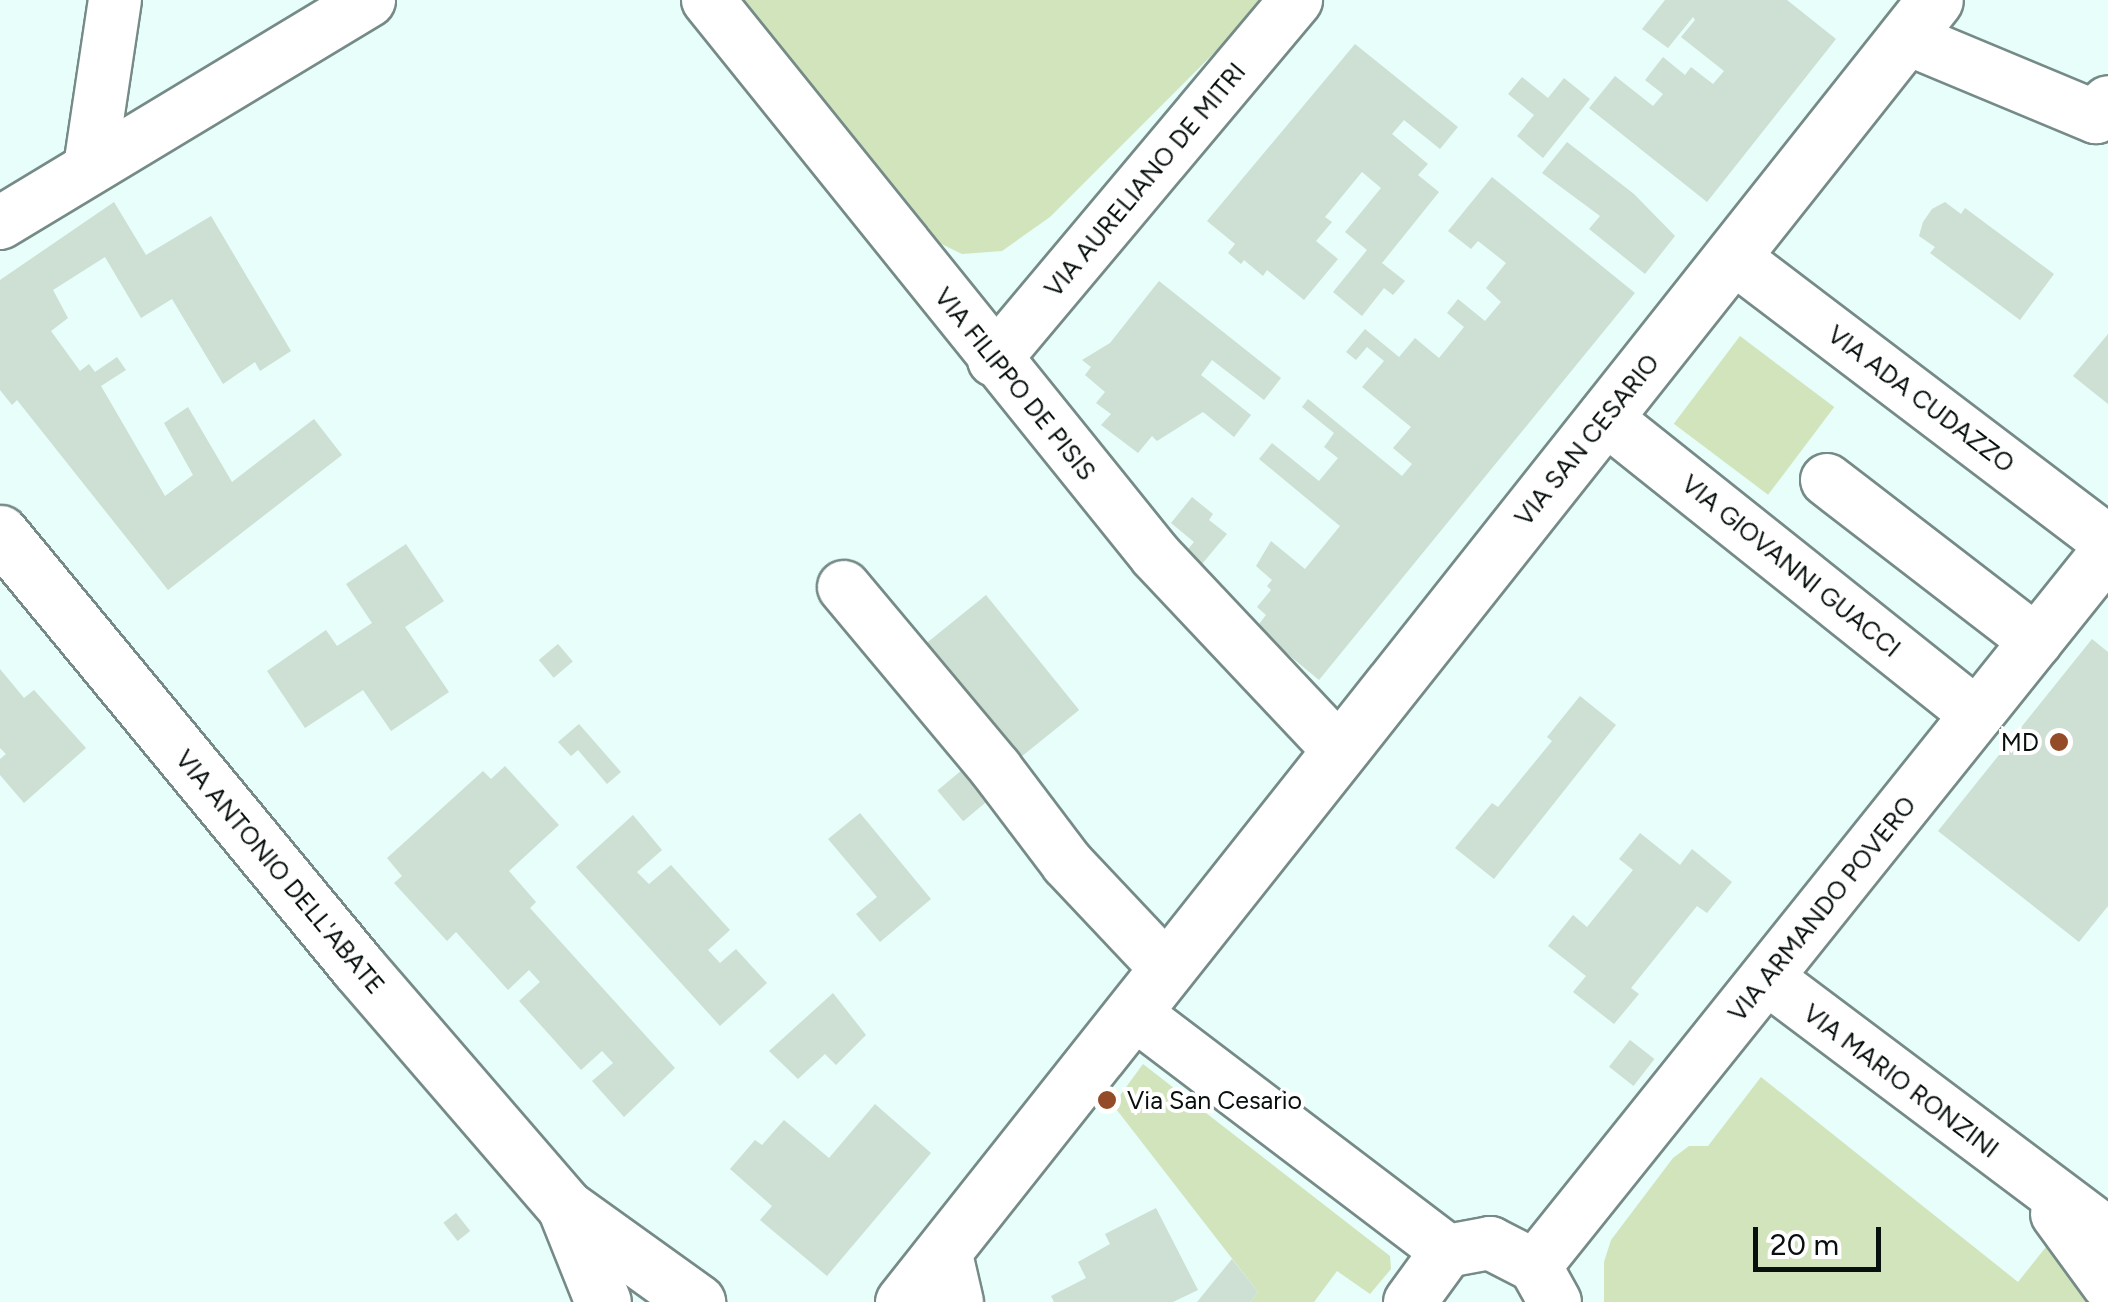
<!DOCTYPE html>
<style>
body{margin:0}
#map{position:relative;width:2108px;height:1302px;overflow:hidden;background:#e7fefa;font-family:Figtree,sans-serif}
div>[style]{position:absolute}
.green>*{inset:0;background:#d2e4bc;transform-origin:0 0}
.building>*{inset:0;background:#cedfd3;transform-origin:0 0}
.roads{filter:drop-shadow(2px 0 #768b87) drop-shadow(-2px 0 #768b87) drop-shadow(0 2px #768b87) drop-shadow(0 -2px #768b87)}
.minor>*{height:52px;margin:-26px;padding:0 26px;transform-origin:26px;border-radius:26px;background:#fff}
.major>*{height:55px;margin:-27.5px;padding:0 27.5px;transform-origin:27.5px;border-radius:27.5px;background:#fff}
.dots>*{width:28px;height:28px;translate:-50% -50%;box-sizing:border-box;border:5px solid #fff;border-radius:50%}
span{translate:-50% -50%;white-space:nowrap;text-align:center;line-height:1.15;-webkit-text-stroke:8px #fff;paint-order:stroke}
.street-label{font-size:25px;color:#08100e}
.poi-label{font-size:25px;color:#08100e}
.right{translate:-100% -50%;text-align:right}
.left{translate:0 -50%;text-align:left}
.scale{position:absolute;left:1753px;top:1227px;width:128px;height:45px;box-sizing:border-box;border:5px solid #08100e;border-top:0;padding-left:12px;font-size:30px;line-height:35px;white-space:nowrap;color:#08100e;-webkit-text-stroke:8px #fff;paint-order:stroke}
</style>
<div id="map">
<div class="green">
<i style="clip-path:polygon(733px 0,1267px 0,1050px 217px,1002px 251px,962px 254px,925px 236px)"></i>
<i style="left:1740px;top:336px;width:118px;height:110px;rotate:37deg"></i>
<i style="clip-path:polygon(1143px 1064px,1390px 1256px,1391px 1269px,1370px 1294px,1337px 1271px,1314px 1302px,1250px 1302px,1258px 1292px,1113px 1105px)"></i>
<i style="clip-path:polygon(1761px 1077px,2018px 1282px,2053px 1238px,2099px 1302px,1604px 1302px,1604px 1262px,1611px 1240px,1673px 1158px,1689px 1146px,1708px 1146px)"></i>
</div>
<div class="building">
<i style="clip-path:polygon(1665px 0,1787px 0,1836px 39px,1707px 202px,1589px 108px,1615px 76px,1653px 106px,1663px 94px,1645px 80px,1663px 57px,1685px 75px,1691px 67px,1713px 84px,1724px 71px,1681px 37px,1695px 20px,1693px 17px,1668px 48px,1642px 29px)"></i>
<i style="clip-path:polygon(1355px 44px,1458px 127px,1440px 149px,1404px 120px,1392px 134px,1428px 164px,1418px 175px,1439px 192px,1382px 263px,1405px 281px,1393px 295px,1384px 288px,1362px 316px,1333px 292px,1367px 250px,1345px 232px,1381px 188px,1362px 172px,1325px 217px,1332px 222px,1316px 241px,1338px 259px,1304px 300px,1267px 270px,1263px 276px,1244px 260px,1241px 264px,1228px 253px,1235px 244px,1207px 221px)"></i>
<i style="clip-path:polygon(1522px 77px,1548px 98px,1564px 78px,1590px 99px,1543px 158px,1517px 136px,1534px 115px,1508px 94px)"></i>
<i style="clip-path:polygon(1567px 142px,1634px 194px,1675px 236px,1645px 274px,1589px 229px,1600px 216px,1542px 173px)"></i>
<i style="clip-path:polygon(1492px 177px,1635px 293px,1319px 680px,1256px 628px,1266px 615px,1257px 607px,1271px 590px,1267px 586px,1272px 580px,1256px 566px,1271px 541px,1305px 569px,1340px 526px,1259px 459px,1272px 443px,1319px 481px,1338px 458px,1324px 447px,1334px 433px,1302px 407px,1308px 399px,1402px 476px,1412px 464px,1393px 448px,1411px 427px,1362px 387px,1384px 361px,1367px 347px,1356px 360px,1346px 352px,1365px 329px,1399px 357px,1415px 338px,1439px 358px,1464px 327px,1447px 313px,1458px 299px,1485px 321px,1501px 302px,1486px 288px,1506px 263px,1478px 241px,1471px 249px,1448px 231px)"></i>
<i style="clip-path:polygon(114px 202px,146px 255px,211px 216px,291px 351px,260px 371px,255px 362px,223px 384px,172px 299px,141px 318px,105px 257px,53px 290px,68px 318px,51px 331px,80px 371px,89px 364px,95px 372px,117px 357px,126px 370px,101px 386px,165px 496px,193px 475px,164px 423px,188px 407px,232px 482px,314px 419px,342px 455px,168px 590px,17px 400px,12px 405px,0 390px,0 280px)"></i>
<i style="clip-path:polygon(1945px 202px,1961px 214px,1965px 208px,2054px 274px,2020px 320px,1930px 253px,1935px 247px,1919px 236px,1923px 222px,1932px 209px)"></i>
<i style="clip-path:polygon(1159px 281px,1281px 378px,1264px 400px,1212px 360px,1201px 375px,1251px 415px,1234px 437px,1203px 412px,1157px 441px,1152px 436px,1138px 453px,1101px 425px,1111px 414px,1096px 403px,1105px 392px,1085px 375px,1091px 367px,1082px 360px,1110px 343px)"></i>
<i style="clip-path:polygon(2108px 334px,2108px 404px,2073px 376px)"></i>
<i style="clip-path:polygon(1192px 497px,1213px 514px,1209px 520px,1227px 534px,1192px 576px,1176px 564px,1194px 542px,1171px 523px)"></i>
<i style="clip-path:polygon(406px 544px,444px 601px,405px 627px,449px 692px,391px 731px,363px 690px,305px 728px,267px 671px,326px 630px,337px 646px,372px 623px,346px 584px)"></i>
<i style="left:986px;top:595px;width:148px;height:80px;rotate:51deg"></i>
<i style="clip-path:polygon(2092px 639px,2108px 652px,2108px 906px,2079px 942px,1938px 831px)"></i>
<i style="left:558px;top:644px;width:23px;height:25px;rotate:50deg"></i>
<i style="clip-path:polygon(0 669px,24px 698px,34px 690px,86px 748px,24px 803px,0 775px,0 759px,6px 754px,0 748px)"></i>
<i style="clip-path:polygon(1580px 696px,1616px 725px,1494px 879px,1455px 848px,1492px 803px,1498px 807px,1552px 741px,1547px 737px)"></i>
<i style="clip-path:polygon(579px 724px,621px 772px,607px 784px,578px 750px,571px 756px,558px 742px)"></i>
<i style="clip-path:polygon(505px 766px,559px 825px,509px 871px,536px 902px,530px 908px,675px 1068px,624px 1117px,592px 1081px,613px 1063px,602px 1051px,581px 1070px,519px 1001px,540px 982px,529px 970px,508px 990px,456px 932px,447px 941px,394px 883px,402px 876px,387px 858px,483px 771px,491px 779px)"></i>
<i style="left:962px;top:770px;width:40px;height:32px;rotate:50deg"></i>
<i style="clip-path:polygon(860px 813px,931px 899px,880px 942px,856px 914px,877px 897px,828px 839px)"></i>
<i style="clip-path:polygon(633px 815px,662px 850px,637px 872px,649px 884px,671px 865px,730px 930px,708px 950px,720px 963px,736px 949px,767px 983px,720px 1026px,576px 867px)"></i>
<i style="clip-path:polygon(1640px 833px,1680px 865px,1692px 849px,1732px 882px,1707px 913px,1697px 906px,1631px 988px,1639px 994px,1614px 1024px,1573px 992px,1586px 976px,1548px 946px,1573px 915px,1587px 927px,1633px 870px,1619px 859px)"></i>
<i style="clip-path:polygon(833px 993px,866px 1035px,836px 1065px,825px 1054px,798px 1079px,769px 1051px)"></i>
<i style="left:1630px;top:1040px;width:31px;height:34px;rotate:38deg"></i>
<i style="clip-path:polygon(875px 1104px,931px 1153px,827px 1276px,760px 1220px,772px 1206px,730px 1169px,755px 1140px,762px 1145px,784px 1120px,829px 1158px)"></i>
<i style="clip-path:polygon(1156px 1208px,1198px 1290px,1173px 1302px,1054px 1302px,1051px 1296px,1086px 1278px,1078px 1262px,1110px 1244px,1105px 1234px)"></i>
<i style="left:456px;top:1213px;width:23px;height:16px;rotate:52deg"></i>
<i style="clip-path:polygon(1232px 1259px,1258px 1292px,1250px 1302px,1197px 1302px)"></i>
</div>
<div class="roads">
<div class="minor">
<i style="left:708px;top:0;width:714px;rotate:51.14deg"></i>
<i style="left:1156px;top:556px;width:268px;rotate:46.7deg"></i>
<i style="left:1906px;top:38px;width:206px;rotate:22.6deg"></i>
<i style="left:2096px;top:117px;width:19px;rotate:-51deg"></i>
<i style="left:90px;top:167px;width:169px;rotate:-81.5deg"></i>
<i style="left:0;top:223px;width:431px;rotate:-31.1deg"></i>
<i style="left:1733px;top:257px;width:471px;rotate:37.2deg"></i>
<i style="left:994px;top:360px;width:470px;rotate:-50deg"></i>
<i style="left:1604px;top:417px;width:477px;rotate:38.6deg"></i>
<i style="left:1827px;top:480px;width:264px;rotate:37.6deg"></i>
<i style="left:844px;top:587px;width:237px;rotate:50.1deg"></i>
<i style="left:996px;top:769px;width:118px;rotate:52.9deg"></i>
<i style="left:1067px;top:863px;width:147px;rotate:46.7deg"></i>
<i style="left:1767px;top:978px;width:426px;rotate:36.9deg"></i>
<i style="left:1134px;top:1013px;width:393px;rotate:37.2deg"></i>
<i style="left:1447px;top:1251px;width:44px;rotate:-10.5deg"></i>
<i style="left:1490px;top:1243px;width:51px;rotate:27.1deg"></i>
<i style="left:1535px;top:1266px;width:41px;rotate:60.9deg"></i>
<i style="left:2057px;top:1214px;width:87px;rotate:53.9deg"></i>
<i style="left:945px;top:1250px;width:53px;rotate:77deg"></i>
<i style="left:1535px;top:1266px;width:916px;rotate:-51.29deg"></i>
<i style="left:1410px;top:1302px;width:63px;rotate:-54deg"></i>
</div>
<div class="major">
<i style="left:0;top:533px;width:563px;rotate:50.48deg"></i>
<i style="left:358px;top:967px;width:317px;rotate:49.2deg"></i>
<i style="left:565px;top:1207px;width:163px;rotate:35.7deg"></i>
<i style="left:565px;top:1207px;width:102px;rotate:68.2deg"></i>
<i style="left:903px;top:1302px;width:1661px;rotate:-51.6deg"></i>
</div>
</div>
<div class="dots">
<i style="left:2059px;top:742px;background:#934b28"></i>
<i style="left:1107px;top:1100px;background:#934b28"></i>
</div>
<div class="street-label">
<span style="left:1145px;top:180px;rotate:-50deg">VIA AURELIANO DE MITRI</span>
<span style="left:1015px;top:384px;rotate:51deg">VIA FILIPPO DE PISIS</span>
<span style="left:1921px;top:399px;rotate:37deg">VIA ADA CUDAZZO</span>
<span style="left:1587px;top:440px;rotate:-51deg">VIA SAN CESARIO</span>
<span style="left:1791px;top:566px;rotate:39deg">VIA GIOVANNI GUACCI</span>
<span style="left:280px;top:872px;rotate:50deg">VIA ANTONIO DELL'ABATE</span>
<span style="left:1822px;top:909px;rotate:-51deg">VIA ARMANDO POVERO</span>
<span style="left:1901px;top:1081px;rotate:37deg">VIA MARIO RONZINI</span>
</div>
<div class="poi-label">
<span class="right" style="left:2039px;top:742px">MD</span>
<span class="left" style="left:1127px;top:1100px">Via San Cesario</span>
</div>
<div class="scale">20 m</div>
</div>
